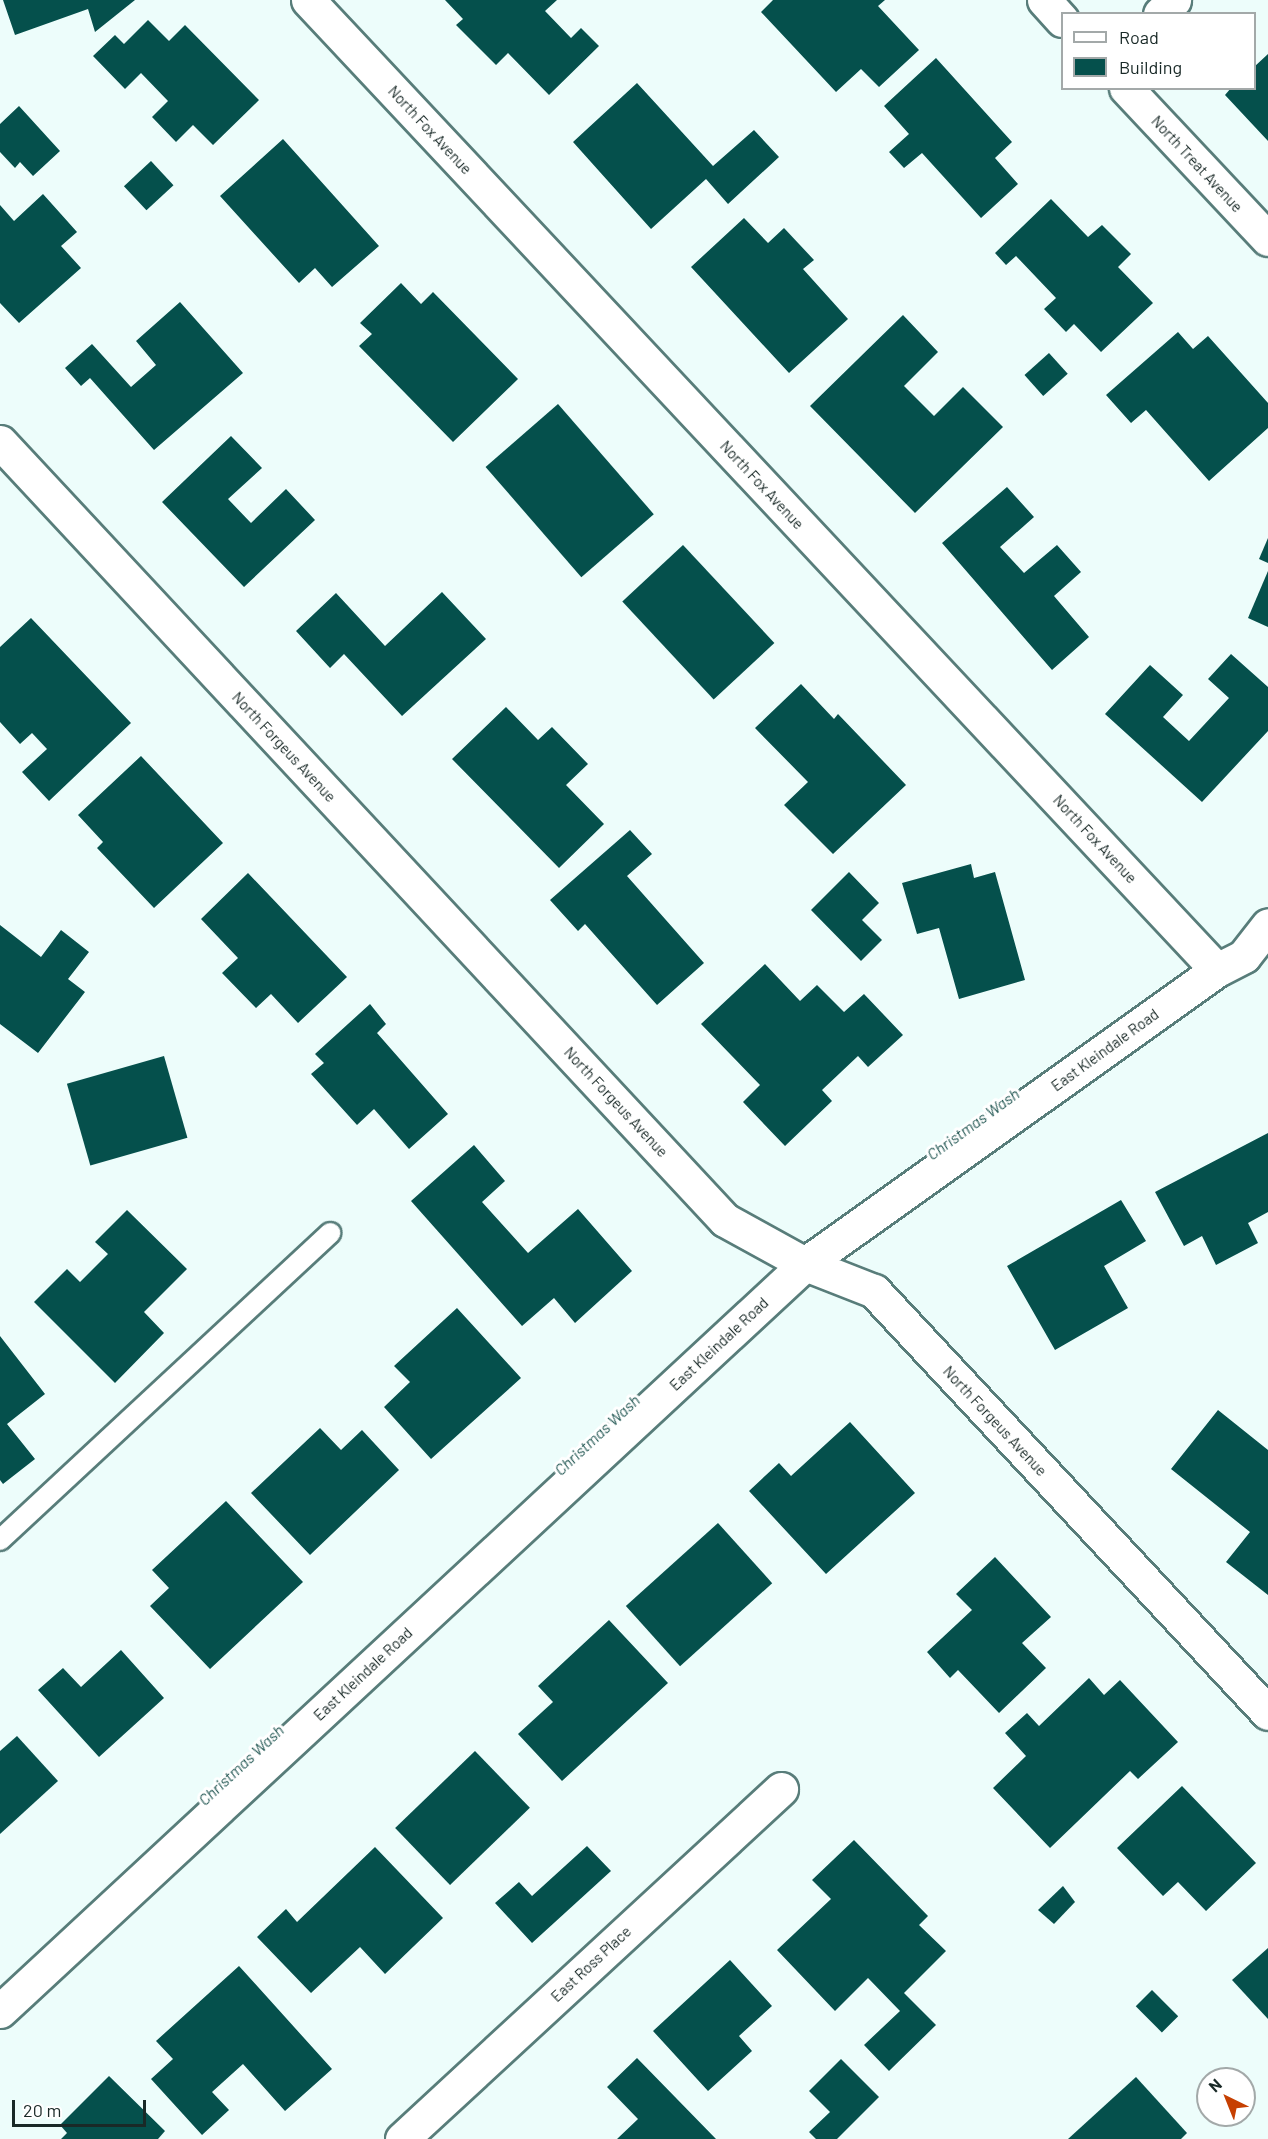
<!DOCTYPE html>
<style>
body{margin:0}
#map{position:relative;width:1268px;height:2139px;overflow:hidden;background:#edfdfb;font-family:Barlow,sans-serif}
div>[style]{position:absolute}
.building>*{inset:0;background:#05504c;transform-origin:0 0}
.roads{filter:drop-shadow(2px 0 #587d7a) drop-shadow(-2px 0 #587d7a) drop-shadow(0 2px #587d7a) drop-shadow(0 -2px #587d7a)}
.lane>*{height:20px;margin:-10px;padding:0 10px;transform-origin:10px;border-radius:10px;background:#fff}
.street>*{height:33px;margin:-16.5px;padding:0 16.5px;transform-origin:16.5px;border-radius:16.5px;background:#fff}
span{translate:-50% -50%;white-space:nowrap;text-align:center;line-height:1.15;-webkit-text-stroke:6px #fff;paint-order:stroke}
.street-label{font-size:15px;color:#192927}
.water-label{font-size:16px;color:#255955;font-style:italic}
.legend{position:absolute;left:1061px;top:12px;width:195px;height:78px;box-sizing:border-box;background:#fff;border:2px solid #a3a9a9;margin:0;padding:8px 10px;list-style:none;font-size:18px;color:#192927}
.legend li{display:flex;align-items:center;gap:12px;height:30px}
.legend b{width:30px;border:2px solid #a3a9a9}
.north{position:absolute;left:1196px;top:2067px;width:60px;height:60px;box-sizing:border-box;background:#fff;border:2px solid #a3a9a9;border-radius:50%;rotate:317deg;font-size:16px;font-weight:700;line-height:24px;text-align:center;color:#192927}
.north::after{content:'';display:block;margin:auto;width:21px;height:27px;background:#c64002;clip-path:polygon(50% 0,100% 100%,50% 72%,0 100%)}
.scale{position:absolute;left:12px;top:2100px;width:134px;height:27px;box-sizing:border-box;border:3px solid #192927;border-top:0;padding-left:8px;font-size:18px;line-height:21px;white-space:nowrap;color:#192927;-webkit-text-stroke:4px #fff;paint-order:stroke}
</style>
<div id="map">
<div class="building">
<i style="clip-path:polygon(3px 0,135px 0,95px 32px,88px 9px,15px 35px)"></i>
<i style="clip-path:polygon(445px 0,557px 0,545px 11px,571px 38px,581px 28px,599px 46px,549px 95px,508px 53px,496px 65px,456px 25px,463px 19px)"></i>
<i style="clip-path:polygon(773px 0,885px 0,878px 6px,919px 50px,879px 87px,861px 69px,836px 92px,761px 12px)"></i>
<i style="clip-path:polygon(148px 20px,169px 41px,185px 25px,259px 100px,213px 145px,193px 125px,176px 142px,152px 117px,168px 101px,141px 73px,125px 89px,93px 56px,115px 35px,124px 44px)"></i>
<i style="clip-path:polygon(1268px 54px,1268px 141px,1225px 95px,1231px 88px,1254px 88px,1254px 67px)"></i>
<i style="clip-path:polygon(936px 58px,1012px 142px,995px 158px,1018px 184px,981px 218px,922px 153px,904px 168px,889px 152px,909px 134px,884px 106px)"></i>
<i style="clip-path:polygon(637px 83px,713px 166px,754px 130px,779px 157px,728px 204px,706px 179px,651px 229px,573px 142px)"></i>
<i style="clip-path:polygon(19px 106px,60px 151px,33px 176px,20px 162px,15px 168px,0 152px,0 124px)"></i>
<i style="clip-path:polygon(283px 139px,379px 246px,332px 287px,315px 268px,299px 283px,220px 196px)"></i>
<i style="left:151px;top:161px;width:33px;height:37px;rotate:47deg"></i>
<i style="clip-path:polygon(43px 194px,77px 232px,61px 246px,81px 268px,19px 323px,0 303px,0 205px,14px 221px)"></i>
<i style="clip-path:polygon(1051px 199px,1088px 237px,1102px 225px,1131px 254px,1118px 267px,1153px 303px,1101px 352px,1074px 324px,1066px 332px,1044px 309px,1056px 298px,1016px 256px,1006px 265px,995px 253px)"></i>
<i style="clip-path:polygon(744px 218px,768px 243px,784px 228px,814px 260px,803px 269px,848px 319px,789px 373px,691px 267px)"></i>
<i style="clip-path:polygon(401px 283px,421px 304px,433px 292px,518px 379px,453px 442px,359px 346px,372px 334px,360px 323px)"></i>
<i style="clip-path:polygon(180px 302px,243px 373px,154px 450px,90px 378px,81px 386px,65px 368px,92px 344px,131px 387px,156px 365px,136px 341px)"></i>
<i style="clip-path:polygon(903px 315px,938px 352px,904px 386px,934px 416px,963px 387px,1003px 427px,915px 513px,810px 406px)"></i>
<i style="clip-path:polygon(1178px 332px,1193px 349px,1208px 336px,1268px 403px,1268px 428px,1209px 481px,1146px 410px,1131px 423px,1106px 395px)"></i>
<i style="left:1049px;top:353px;width:28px;height:33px;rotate:48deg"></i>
<i style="left:558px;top:404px;width:146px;height:96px;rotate:49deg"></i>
<i style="clip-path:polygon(231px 436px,262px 468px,228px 499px,251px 523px,286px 489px,315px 520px,244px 587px,162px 502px)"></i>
<i style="clip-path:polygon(1007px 487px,1034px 517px,1000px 547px,1024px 573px,1057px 545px,1081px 572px,1054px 596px,1089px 637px,1052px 670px,942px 543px)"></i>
<i style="clip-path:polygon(1268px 538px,1268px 563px,1259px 559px)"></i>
<i style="left:683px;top:545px;width:134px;height:83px;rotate:47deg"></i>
<i style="clip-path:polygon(1268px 571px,1268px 627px,1248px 618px)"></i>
<i style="clip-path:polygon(442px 592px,486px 639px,402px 716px,344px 654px,330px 668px,296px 631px,336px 593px,385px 646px)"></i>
<i style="clip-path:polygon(31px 618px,131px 723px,49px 801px,22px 772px,47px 749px,32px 733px,20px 744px,0 722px,0 647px)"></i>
<i style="clip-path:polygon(1231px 654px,1268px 687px,1268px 731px,1202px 802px,1105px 714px,1150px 665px,1183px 695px,1163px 717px,1189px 741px,1229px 698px,1208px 679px)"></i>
<i style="clip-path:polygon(801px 684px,834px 719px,838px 714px,906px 785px,833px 854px,784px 805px,808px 782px,755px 728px)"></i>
<i style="clip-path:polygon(506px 707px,538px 740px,552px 727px,588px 764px,566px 785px,604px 824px,559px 868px,452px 759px)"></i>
<i style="clip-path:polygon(141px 756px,223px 843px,154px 908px,97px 848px,103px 842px,78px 815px)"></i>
<i style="clip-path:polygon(630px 830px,652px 854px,627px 876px,704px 963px,657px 1005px,585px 924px,578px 931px,550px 900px)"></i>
<i style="clip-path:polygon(971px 864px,974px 878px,995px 872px,1025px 980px,959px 999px,939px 928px,917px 934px,902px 883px)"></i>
<i style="clip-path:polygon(849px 872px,879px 903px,862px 920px,882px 940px,861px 961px,811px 910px)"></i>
<i style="clip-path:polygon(248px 873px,347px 977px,298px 1023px,271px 994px,256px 1008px,222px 973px,238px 958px,201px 919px)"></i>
<i style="clip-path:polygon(0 925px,41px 957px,61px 930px,89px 952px,68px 979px,85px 992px,38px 1053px,0 1024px)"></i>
<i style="clip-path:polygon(765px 964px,800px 1001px,817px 985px,844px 1012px,864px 994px,903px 1035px,868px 1067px,858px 1056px,822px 1090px,832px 1101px,785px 1146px,743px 1102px,760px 1085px,701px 1024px)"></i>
<i style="clip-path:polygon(370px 1004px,386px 1024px,377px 1033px,448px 1114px,409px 1149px,374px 1109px,357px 1125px,311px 1074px,324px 1063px,315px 1054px)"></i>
<i style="left:164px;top:1056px;width:85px;height:101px;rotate:74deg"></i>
<i style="clip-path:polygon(1268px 1133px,1268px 1212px,1248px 1223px,1258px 1243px,1216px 1265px,1202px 1236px,1184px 1246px,1155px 1192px)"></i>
<i style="clip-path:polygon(474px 1145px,505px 1181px,482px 1202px,528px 1253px,578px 1209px,632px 1271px,575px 1323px,554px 1298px,522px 1326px,411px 1201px)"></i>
<i style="clip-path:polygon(1121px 1200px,1146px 1241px,1104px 1266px,1128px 1308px,1055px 1350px,1007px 1266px)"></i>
<i style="clip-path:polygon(127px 1210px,187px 1269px,144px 1312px,164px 1333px,115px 1383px,34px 1302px,67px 1269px,80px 1282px,108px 1254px,95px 1242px)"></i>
<i style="clip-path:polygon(457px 1308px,521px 1378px,431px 1459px,384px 1407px,410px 1382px,394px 1366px)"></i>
<i style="clip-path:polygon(0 1336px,45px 1394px,7px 1424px,35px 1459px,3px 1484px,0 1480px)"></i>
<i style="clip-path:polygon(1218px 1410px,1268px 1450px,1268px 1595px,1226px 1562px,1250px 1532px,1171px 1469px)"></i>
<i style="clip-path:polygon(850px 1422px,915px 1493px,826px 1574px,749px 1491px,779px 1463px,791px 1476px)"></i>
<i style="clip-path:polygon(320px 1428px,341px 1450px,362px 1430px,399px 1470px,310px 1555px,251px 1493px)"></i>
<i style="clip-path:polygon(226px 1501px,303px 1582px,210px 1669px,150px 1606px,169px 1588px,152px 1570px)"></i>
<i style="left:718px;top:1523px;width:81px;height:124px;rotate:48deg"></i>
<i style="clip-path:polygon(995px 1557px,1051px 1617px,1022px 1643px,1046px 1668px,999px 1713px,958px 1670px,950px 1678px,927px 1652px,972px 1610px,956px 1594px)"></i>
<i style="clip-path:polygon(609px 1620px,668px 1683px,562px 1781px,518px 1734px,553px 1702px,538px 1686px)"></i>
<i style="clip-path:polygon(121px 1650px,164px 1698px,99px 1757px,38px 1690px,63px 1668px,81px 1687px)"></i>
<i style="clip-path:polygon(1089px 1678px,1104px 1695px,1120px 1680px,1178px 1742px,1138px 1779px,1130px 1771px,1050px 1848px,993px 1788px,1026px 1756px,1005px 1733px,1027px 1713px,1039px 1726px)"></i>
<i style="clip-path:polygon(17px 1736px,58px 1781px,0 1834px,0 1751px)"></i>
<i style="left:475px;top:1751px;width:79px;height:111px;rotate:46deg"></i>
<i style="clip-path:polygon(1182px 1786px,1256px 1863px,1206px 1911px,1178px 1882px,1163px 1896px,1117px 1848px)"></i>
<i style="clip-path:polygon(854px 1840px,928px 1916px,919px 1925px,946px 1951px,904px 1993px,936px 2025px,889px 2071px,864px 2045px,900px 2011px,868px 1978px,835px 2011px,777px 1950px,831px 1899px,812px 1880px)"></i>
<i style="clip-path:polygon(587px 1846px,611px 1871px,532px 1943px,495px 1903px,519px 1882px,532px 1896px)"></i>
<i style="clip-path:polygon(375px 1847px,443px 1918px,385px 1974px,360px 1947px,311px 1993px,257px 1937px,286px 1909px,297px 1922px)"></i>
<i style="clip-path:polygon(1063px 1886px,1075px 1902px,1054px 1924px,1038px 1910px)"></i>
<i style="clip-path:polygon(1268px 1948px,1268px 2019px,1232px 1980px)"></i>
<i style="clip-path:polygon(730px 1960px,772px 2006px,739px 2036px,752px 2051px,708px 2091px,653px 2031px)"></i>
<i style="clip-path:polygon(239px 1966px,332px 2069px,285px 2111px,243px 2064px,212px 2092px,229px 2110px,202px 2135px,151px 2079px,173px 2059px,156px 2041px)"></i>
<i style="left:1152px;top:1990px;width:37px;height:23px;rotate:45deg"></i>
<i style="clip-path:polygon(637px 2058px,716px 2139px,617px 2139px,638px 2119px,607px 2087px)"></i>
<i style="clip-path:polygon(841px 2059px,879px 2097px,837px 2139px,816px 2139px,809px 2132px,830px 2112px,809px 2091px)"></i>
<i style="clip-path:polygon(109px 2076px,165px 2131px,158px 2139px,61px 2139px,67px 2133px,60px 2125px)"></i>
<i style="clip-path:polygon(1136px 2077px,1187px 2133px,1181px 2139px,1068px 2139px)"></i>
</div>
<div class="roads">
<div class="lane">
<i style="left:0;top:1540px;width:451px;rotate:-42.9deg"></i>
</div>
<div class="street">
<i style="left:308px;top:0;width:1329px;rotate:46.86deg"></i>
<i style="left:1044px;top:0;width:27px;rotate:48deg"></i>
<i style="left:1160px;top:14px;width:20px;rotate:-45deg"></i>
<i style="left:1126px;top:88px;width:207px;rotate:46.8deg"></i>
<i style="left:0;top:442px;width:1063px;rotate:47.02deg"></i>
<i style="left:725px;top:1220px;width:91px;rotate:28.8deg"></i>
<i style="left:805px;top:1264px;width:74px;rotate:21.4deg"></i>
<i style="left:874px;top:1291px;width:577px;rotate:46.97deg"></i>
<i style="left:0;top:2011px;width:1098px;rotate:-42.86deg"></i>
<i style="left:805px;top:1264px;width:506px;rotate:-35.51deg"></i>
<i style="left:1217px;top:970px;width:30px;rotate:-27deg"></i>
<i style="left:1244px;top:956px;width:39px;rotate:-52deg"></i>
<i style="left:402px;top:2139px;width:516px;rotate:-42.72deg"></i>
</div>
</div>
<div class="street-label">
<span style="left:430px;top:130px;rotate:47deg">North Fox Avenue</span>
<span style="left:1197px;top:164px;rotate:47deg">North Treat Avenue</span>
<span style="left:762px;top:485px;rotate:47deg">North Fox Avenue</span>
<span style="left:284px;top:747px;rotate:47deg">North Forgeus Avenue</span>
<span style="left:1095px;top:839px;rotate:47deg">North Fox Avenue</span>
<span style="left:1105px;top:1050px;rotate:-36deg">East Kleindale Road</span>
<span style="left:616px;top:1102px;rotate:47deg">North Forgeus Avenue</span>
<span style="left:719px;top:1344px;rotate:-43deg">East Kleindale Road</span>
<span style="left:995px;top:1421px;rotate:47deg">North Forgeus Avenue</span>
<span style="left:363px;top:1674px;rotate:-43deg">East Kleindale Road</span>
<span style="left:591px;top:1964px;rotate:-43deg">East Ross Place</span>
</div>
<div class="water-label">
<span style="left:973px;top:1124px;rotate:-36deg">Christmas Wash</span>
<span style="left:597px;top:1435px;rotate:-43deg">Christmas Wash</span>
<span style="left:241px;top:1765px;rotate:-43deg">Christmas Wash</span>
</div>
<ul class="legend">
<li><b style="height:8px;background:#fff"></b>Road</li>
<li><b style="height:16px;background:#05504c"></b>Building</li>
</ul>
<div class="north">N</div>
<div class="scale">20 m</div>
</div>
